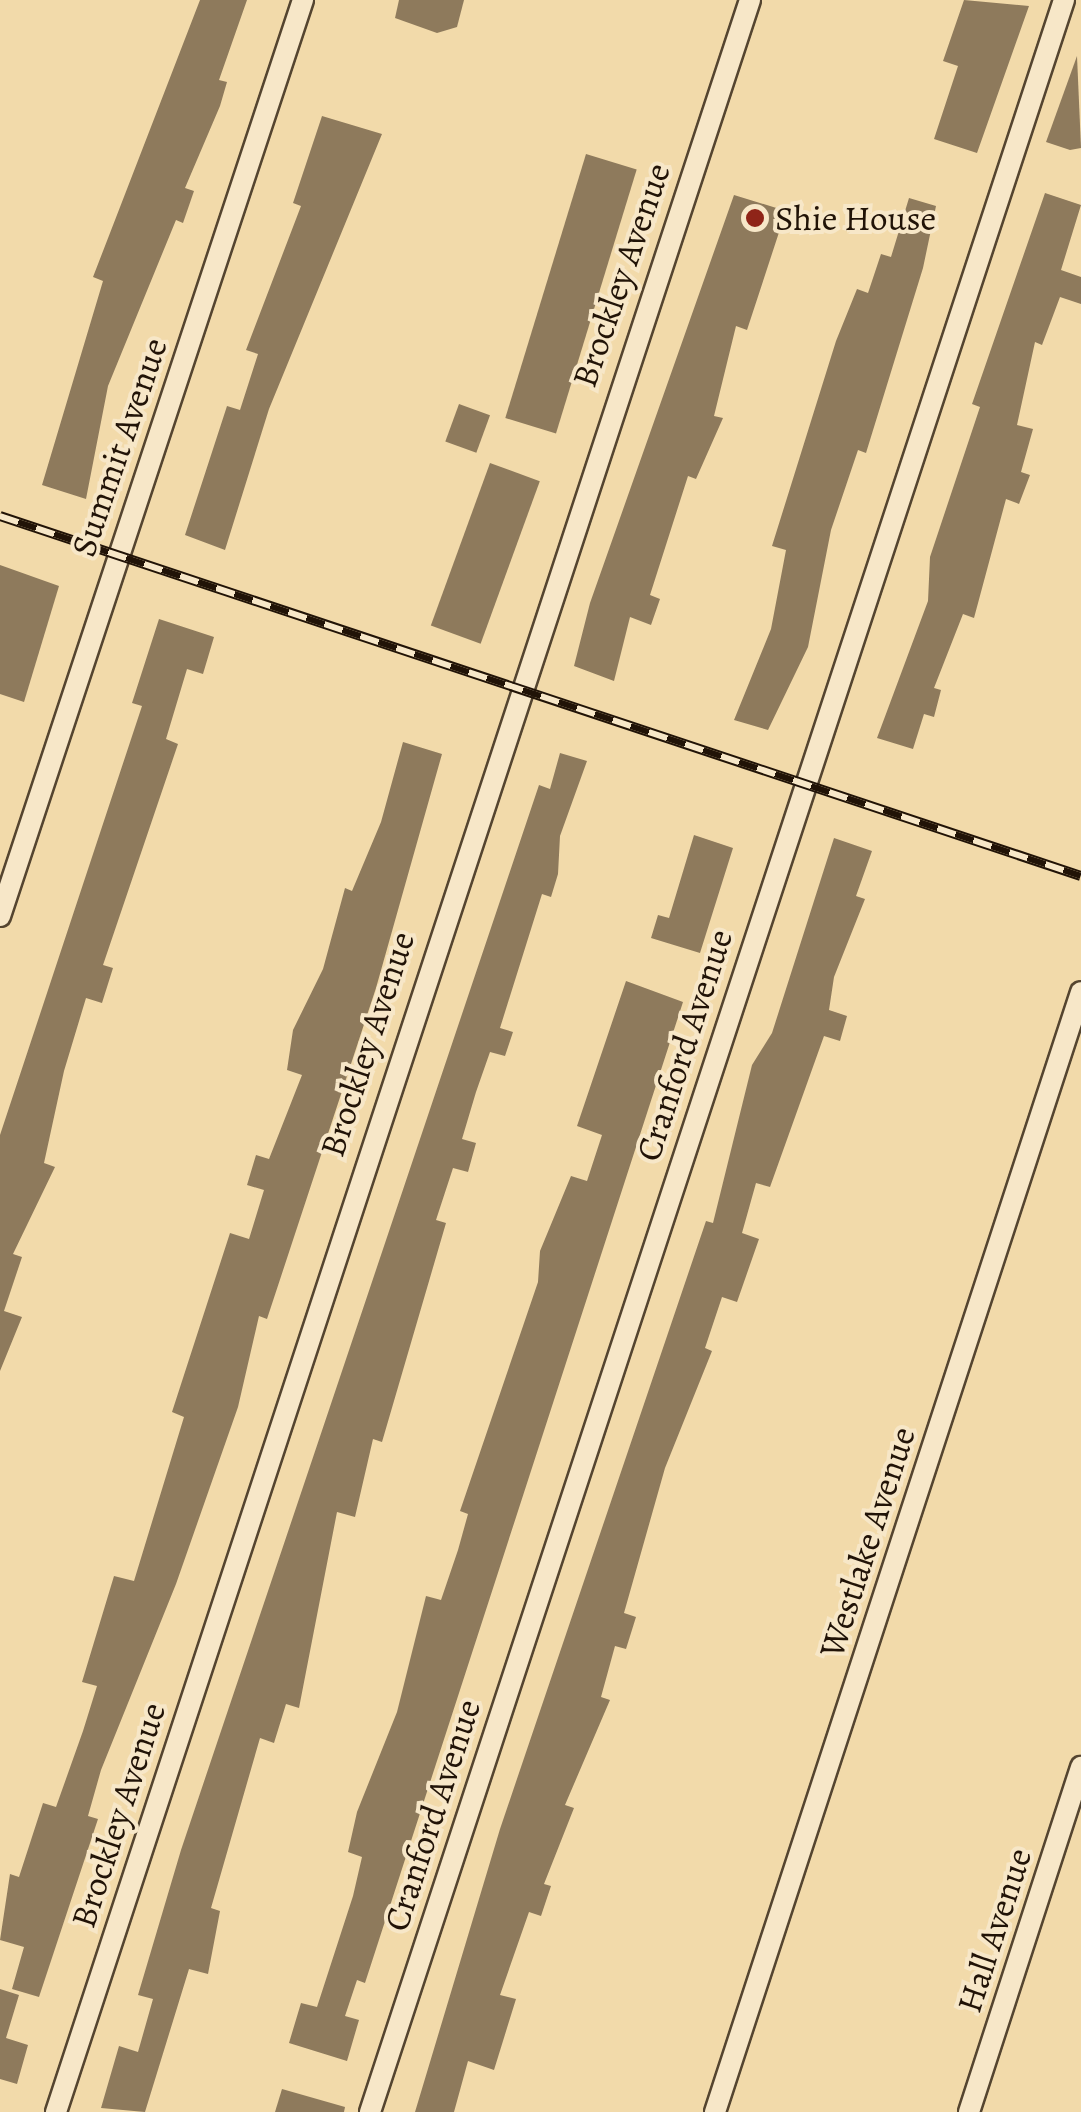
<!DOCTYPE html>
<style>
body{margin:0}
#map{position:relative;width:1081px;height:2112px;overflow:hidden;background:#f2daaa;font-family:Alegreya,serif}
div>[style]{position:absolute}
.building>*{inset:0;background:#8e7a5c;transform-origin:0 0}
.roads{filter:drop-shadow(2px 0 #554530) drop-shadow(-2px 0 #554530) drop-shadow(0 2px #554530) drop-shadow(0 -2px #554530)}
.minor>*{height:20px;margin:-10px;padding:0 10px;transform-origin:10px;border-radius:10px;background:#f7e7c8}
.rail>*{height:10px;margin-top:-5px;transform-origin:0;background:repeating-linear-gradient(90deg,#f7e7c8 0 19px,#211307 0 38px);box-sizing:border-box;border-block:2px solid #211307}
.dots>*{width:28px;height:28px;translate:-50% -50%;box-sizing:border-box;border:5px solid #f7e7c8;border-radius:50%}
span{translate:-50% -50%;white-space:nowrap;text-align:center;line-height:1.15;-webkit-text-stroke:8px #f7e7c8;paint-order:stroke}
.poi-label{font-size:35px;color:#211307}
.left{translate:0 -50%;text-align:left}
.street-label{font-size:35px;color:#211307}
</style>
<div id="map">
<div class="building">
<i style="clip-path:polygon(200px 0,247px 0,219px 80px,227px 82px,220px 106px,185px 188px,194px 191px,183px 223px,176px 220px,108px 386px,86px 499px,42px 485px,103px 281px,93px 277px)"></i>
<i style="clip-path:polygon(399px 0,464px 0,457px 27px,437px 33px,395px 18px)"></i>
<i style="clip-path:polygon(964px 0,1029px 6px,977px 153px,934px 139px,958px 66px,943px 61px)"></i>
<i style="clip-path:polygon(1077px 56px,1081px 148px,1070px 150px,1046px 142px)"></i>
<i style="clip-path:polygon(322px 116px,382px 134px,269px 409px,225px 550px,185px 535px,227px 406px,240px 410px,258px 354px,246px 350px,301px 206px,293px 203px)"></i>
<i style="left:586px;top:154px;width:53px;height:276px;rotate:17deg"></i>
<i style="clip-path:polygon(1045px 193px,1081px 205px,1061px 270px,1081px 277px,1081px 304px,1060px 297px,1042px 345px,1035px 342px,1017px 425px,1033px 429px,1021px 472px,1030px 475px,1019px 504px,1006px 499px,974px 618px,963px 614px,934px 688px,941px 690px,934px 717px,924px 714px,913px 749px,877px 738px,928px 601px,930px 557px,980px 407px,972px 404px)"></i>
<i style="clip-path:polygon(734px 195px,786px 211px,747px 330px,736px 326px,714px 416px,723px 418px,696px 479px,688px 476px,650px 595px,660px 599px,651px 625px,630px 617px,614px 681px,574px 666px,590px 603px)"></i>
<i style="clip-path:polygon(909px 198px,936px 206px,923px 268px,866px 453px,858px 450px,831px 530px,808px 647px,768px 730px,734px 720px,771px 629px,786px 550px,772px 546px,836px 341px,857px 289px,868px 293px,881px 254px,891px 257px)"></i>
<i style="left:459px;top:404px;width:33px;height:40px;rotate:20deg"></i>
<i style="left:490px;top:463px;width:53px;height:173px;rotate:20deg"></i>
<i style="clip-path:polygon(0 565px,59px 586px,24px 702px,0 694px)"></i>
<i style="clip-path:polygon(159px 619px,214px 637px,203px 674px,187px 669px,166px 739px,178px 744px,103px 965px,113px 968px,102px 1003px,86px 998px,64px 1071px,44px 1163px,55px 1167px,13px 1254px,22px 1257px,4px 1311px,22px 1317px,0 1371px,0 1135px,142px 706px,132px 703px)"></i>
<i style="clip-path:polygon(403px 742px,442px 754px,376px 988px,267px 1319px,259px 1316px,238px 1407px,176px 1584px,101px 1770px,88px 1816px,98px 1819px,39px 1997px,12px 1989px,24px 1947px,0 1940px,10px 1874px,19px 1877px,43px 1803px,56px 1807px,83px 1731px,97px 1686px,82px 1682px,114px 1576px,134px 1581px,184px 1417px,172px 1412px,230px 1233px,249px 1239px,264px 1190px,247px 1185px,256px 1155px,269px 1159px,302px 1075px,287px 1070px,293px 1030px,323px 969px,345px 888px,352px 891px,381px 822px)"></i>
<i style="clip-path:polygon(560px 753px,587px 761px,560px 836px,558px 874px,551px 897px,542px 894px,500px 1028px,513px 1032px,505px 1056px,490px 1052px,476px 1092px,462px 1139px,476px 1143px,468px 1172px,453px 1168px,436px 1220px,446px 1223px,382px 1442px,373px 1439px,355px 1517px,337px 1512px,299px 1708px,286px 1704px,274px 1743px,260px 1738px,211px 1908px,220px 1911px,208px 1974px,189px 1969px,145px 2112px,101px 2108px,119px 2046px,138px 2052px,153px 1999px,138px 1995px,181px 1850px,539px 785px,550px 789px)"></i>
<i style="clip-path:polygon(694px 835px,733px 848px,700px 953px,651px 938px,658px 915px,669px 918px)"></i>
<i style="clip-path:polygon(834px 838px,872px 851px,856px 896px,865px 899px,834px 977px,829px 1010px,847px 1016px,840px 1041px,824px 1036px,770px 1187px,756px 1183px,742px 1233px,759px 1239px,737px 1302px,722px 1297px,705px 1348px,712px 1351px,665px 1468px,624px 1613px,636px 1617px,626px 1649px,615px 1646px,601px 1697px,610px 1700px,565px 1805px,574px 1808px,544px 1884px,551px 1886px,541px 1916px,529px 1912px,500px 1995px,516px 1999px,494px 2070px,468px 2061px,454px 2112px,415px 2112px,500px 1829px,706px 1221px,713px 1223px,752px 1065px,772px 1033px)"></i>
<i style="clip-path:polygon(626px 981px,683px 1002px,365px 1983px,357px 1980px,345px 2016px,359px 2020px,347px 2061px,289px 2043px,301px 2003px,317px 2007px,353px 1896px,362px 1857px,348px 1852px,357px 1812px,397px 1712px,426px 1596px,441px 1600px,458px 1550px,468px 1514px,460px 1511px,538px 1282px,540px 1251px,571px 1176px,587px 1181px,602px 1135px,577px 1126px)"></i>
<i style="clip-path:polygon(0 1989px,19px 1995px,6px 2038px,28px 2045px,17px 2084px,0 2079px)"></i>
<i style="clip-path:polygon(282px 2089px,345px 2107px,344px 2112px,275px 2112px)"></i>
</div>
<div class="roads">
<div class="minor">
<i style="left:0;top:916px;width:965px;rotate:-71.7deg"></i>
<i style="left:56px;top:2112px;width:2223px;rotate:-71.81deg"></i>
<i style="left:370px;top:2112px;width:2223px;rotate:-71.81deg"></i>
<i style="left:715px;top:2112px;width:1178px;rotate:-71.9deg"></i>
<i style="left:969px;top:2112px;width:363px;rotate:-72deg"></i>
</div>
</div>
<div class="rail">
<i style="left:0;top:516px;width:1139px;rotate:18.42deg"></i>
</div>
<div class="dots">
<i style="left:755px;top:218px;background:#8f2418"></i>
</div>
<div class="poi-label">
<span class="left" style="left:775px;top:218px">Shie House</span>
</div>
<div class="street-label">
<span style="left:621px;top:275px;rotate:-71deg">Brockley Avenue</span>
<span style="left:119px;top:447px;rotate:-71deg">Summit Avenue</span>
<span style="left:367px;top:1044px;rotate:-72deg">Brockley Avenue</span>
<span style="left:684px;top:1045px;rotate:-72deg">Cranford Avenue</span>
<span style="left:867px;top:1542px;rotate:-72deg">Westlake Avenue</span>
<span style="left:118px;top:1815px;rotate:-72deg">Brockley Avenue</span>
<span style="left:432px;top:1815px;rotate:-72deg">Cranford Avenue</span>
<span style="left:994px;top:1930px;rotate:-72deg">Hall Avenue</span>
</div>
</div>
